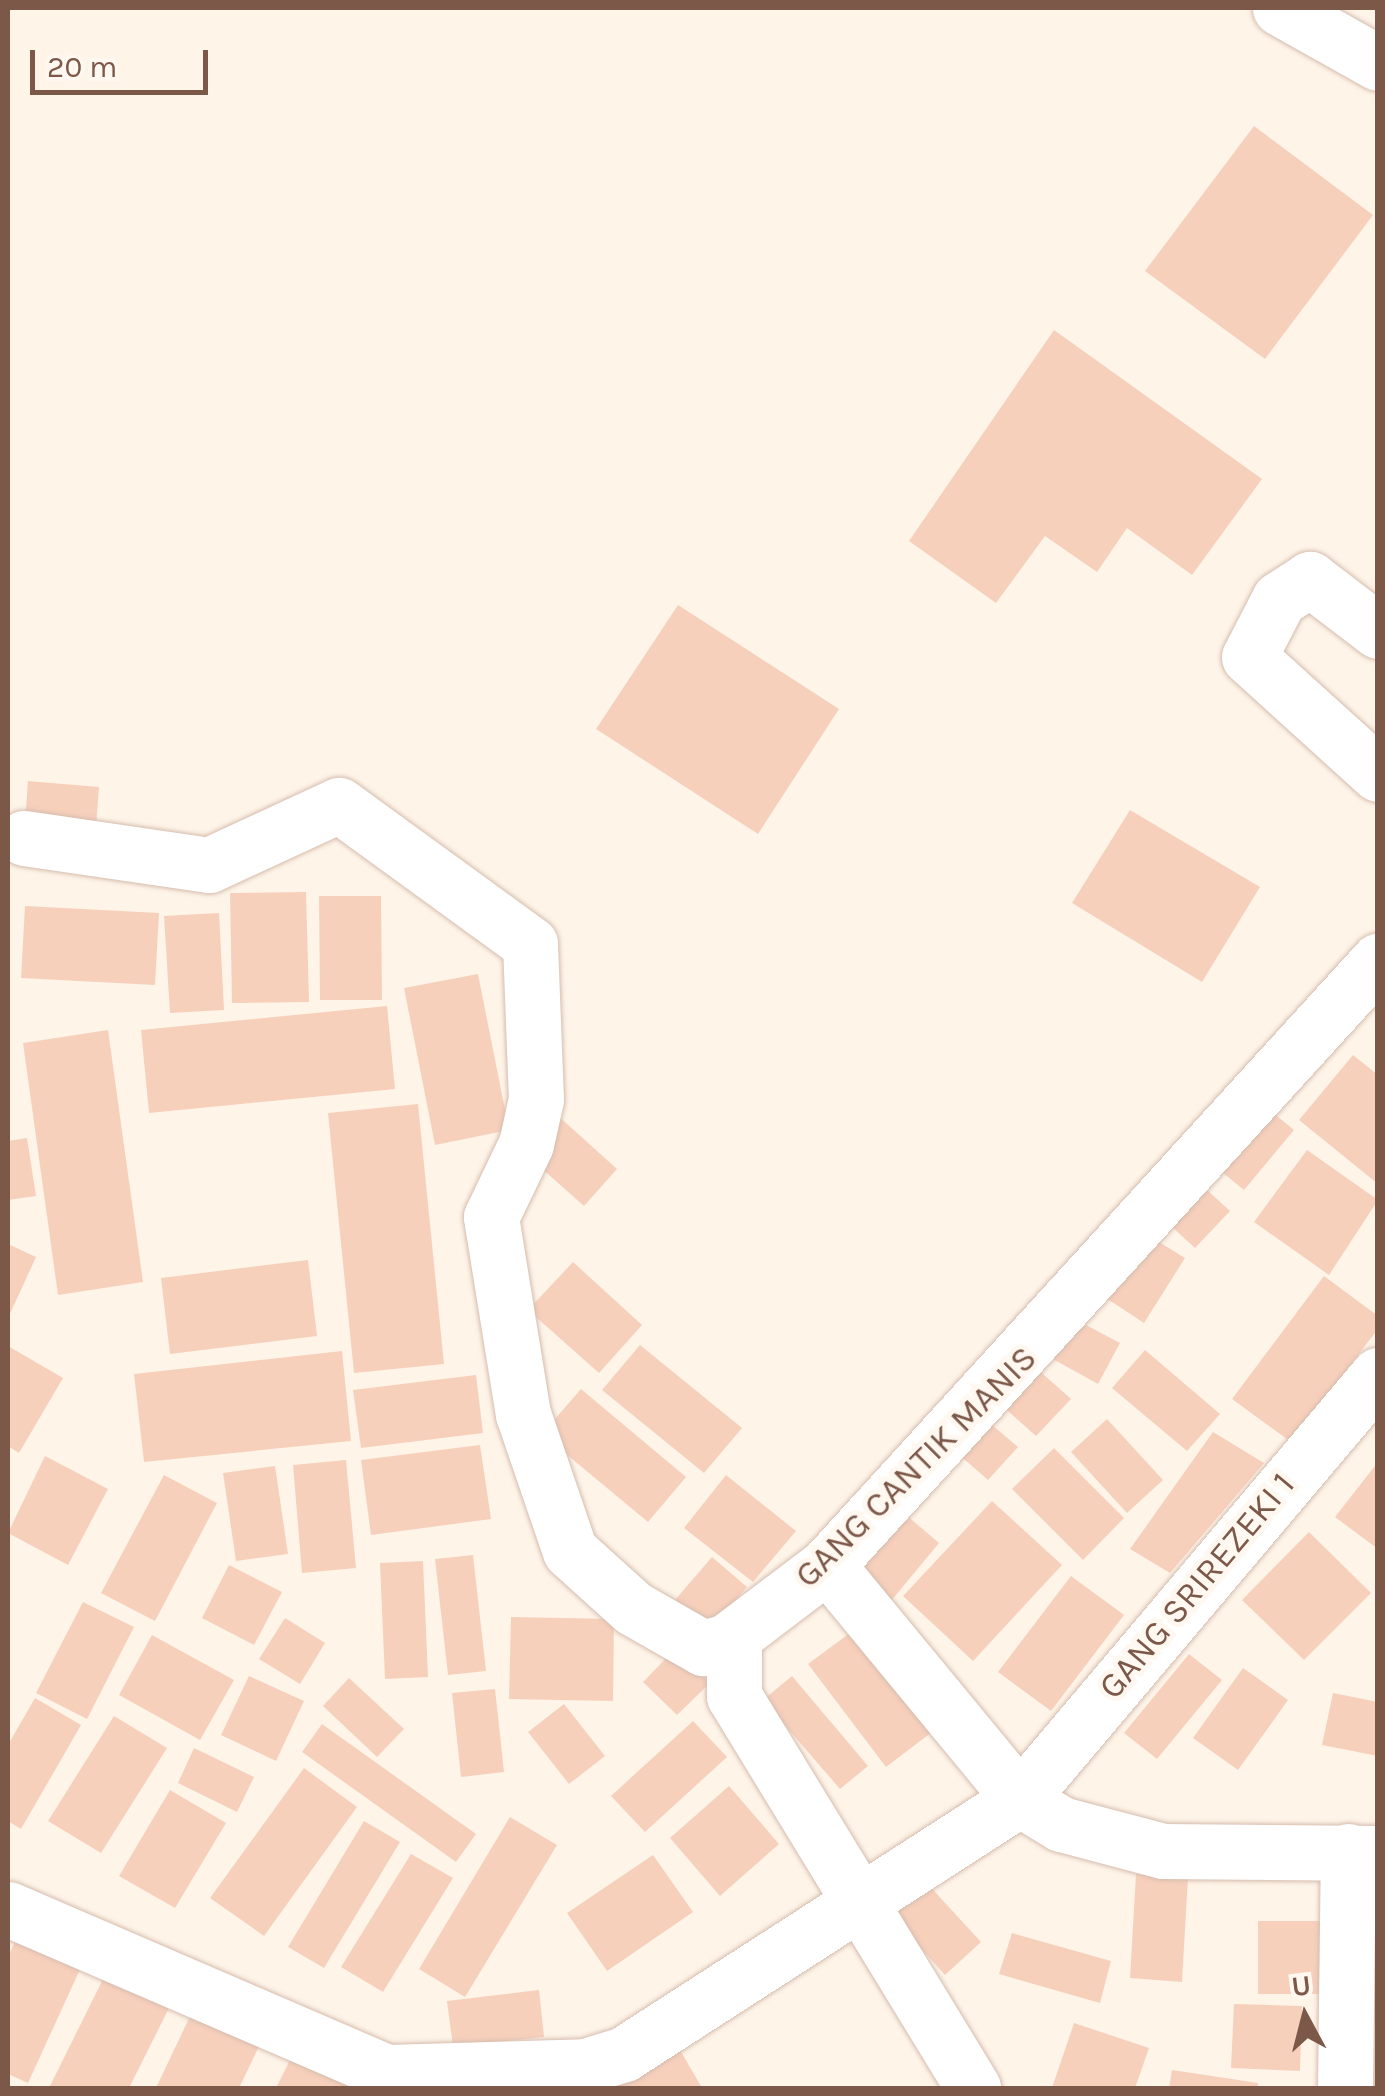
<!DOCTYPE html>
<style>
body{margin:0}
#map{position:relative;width:1385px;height:2096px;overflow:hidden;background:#fef4e8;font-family:Karla,sans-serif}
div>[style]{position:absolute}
.building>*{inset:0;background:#f7d0bc}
.roads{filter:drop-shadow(0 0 2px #d5bdae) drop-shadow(0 0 2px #d5bdae)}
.minor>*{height:55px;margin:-27.5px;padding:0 27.5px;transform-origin:27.5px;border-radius:27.5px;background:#fff}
span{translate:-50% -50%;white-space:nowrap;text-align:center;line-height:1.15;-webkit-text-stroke:10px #fff8f0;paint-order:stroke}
.street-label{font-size:35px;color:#7c5848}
.frame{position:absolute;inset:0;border:10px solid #7c5848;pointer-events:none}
.north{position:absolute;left:1255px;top:1966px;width:100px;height:100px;-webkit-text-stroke:8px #fff8f0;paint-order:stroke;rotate:353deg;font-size:28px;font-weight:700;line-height:40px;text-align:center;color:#7c5848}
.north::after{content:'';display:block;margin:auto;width:35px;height:45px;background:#7c5848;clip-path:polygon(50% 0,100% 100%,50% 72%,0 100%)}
.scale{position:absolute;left:30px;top:50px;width:178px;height:45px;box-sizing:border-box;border:5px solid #7c5848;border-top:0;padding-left:12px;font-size:30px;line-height:35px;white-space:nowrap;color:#7c5848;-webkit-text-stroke:8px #fff8f0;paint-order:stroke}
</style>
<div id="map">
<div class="building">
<i style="clip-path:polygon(1254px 126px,1373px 215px,1265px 359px,1145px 271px)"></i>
<i style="clip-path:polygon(1054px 330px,1262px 479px,1192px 575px,1127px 528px,1097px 572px,1045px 536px,996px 603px,909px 541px)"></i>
<i style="clip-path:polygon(678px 605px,839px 709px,758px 834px,596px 729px)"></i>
<i style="clip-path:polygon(28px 781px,99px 787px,96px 827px,25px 822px)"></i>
<i style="clip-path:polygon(1130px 810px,1260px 887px,1202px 982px,1072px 903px)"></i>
<i style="clip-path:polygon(306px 892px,309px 1002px,232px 1003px,230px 893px)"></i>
<i style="clip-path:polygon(319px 896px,381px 896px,382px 1000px,320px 1000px)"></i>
<i style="clip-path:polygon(25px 906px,159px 913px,155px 985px,21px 978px)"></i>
<i style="clip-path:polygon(219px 913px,224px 1010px,170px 1013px,164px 916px)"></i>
<i style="clip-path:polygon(478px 974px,509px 1130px,435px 1145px,404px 988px)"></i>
<i style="clip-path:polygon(387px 1006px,395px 1089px,149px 1113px,141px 1030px)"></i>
<i style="clip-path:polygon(108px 1030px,143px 1282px,58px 1295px,23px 1043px)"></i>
<i style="clip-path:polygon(1353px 1055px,1378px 1075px,1378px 1184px,1299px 1120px)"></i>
<i style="clip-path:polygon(1261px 1103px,1294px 1130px,1244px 1190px,1212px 1164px)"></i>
<i style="clip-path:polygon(418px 1104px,444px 1364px,354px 1373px,328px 1113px)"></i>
<i style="clip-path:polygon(556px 1114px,617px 1169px,584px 1206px,522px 1151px)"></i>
<i style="clip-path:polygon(27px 1138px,36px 1196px,8px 1200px,8px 1141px)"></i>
<i style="clip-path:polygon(1307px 1150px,1378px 1200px,1329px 1275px,1254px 1222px)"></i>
<i style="clip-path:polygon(1195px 1179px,1230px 1211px,1195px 1248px,1160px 1216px)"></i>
<i style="clip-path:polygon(1143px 1232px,1185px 1258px,1144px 1323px,1103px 1296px)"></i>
<i style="clip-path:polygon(8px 1244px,36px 1257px,8px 1318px)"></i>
<i style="clip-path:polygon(308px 1260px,317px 1336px,170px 1354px,161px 1278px)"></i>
<i style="clip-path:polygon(573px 1262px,642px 1325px,599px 1373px,528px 1310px)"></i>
<i style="clip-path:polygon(1324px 1276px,1378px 1316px,1378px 1329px,1291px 1442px,1232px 1399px)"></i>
<i style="clip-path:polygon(1073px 1318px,1120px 1343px,1098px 1384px,1051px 1358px)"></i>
<i style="clip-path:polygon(640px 1345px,742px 1428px,704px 1473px,602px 1390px)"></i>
<i style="clip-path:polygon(8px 1346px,63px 1378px,19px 1453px,8px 1446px)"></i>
<i style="clip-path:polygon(1145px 1350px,1220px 1414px,1187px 1451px,1112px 1388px)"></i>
<i style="clip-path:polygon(342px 1351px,351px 1441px,144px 1462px,134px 1374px)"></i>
<i style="clip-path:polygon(1034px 1366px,1071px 1399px,1036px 1436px,999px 1403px)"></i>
<i style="clip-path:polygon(476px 1375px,483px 1433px,361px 1448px,353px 1390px)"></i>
<i style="clip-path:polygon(581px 1389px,686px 1477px,648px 1522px,542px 1434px)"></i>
<i style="clip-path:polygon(978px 1413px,1018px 1447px,988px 1480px,948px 1445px)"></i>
<i style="clip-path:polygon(1107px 1419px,1163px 1480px,1127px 1513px,1071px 1452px)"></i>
<i style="clip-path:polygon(1213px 1432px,1264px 1463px,1170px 1573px,1130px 1549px)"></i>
<i style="clip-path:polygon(480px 1445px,491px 1519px,371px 1535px,361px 1460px)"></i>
<i style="clip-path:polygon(1054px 1448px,1124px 1518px,1083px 1560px,1012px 1489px)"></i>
<i style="clip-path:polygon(45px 1456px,108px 1489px,68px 1565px,8px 1533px)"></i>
<i style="clip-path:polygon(346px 1460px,356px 1568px,302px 1573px,293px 1465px)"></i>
<i style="clip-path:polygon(1378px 1462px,1378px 1549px,1335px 1517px)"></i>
<i style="clip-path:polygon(275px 1466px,288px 1554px,236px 1561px,223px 1473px)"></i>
<i style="clip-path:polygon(164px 1475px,217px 1503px,155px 1621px,101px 1593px)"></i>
<i style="clip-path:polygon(726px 1475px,796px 1531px,753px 1582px,684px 1528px)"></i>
<i style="clip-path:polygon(992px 1501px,1062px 1565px,973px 1661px,903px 1596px)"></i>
<i style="clip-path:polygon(905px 1514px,939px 1543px,881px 1613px,847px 1585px)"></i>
<i style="clip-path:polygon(1309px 1532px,1371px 1593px,1304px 1660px,1242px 1600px)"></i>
<i style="clip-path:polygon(473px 1555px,486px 1671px,448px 1675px,435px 1559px)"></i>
<i style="clip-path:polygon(712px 1557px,747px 1587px,710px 1630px,675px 1600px)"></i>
<i style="clip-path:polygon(423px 1561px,428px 1677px,385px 1679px,380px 1563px)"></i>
<i style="clip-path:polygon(229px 1565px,282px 1592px,254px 1645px,202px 1618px)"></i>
<i style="clip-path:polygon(1071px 1576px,1124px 1615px,1051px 1711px,998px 1672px)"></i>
<i style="clip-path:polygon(83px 1602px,134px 1627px,87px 1719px,36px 1693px)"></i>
<i style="clip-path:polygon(511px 1617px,614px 1619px,613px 1701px,509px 1699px)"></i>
<i style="clip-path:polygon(285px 1618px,325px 1643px,300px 1684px,259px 1659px)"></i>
<i style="clip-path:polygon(858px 1627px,936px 1729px,886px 1767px,808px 1664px)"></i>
<i style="clip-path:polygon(152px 1635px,234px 1680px,200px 1740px,119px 1695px)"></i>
<i style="clip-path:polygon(675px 1649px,710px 1683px,677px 1715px,643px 1682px)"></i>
<i style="clip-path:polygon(1189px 1654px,1222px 1680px,1157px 1759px,1124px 1733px)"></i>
<i style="clip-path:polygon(1243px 1668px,1288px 1700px,1238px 1770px,1193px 1738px)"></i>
<i style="clip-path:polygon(249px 1676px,304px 1701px,276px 1761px,221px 1735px)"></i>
<i style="clip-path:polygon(792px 1676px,868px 1766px,840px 1789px,763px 1700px)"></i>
<i style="clip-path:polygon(349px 1678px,404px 1729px,377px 1757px,323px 1706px)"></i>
<i style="clip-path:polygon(495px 1689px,504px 1772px,461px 1777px,452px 1693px)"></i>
<i style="clip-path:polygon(1333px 1693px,1378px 1702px,1378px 1756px,1322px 1745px)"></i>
<i style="clip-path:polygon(35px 1698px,81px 1725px,21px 1829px,8px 1821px,8px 1745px)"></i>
<i style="clip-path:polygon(564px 1704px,605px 1756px,569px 1784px,528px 1732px)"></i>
<i style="clip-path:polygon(114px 1716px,167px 1748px,101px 1853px,48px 1821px)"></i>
<i style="clip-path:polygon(693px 1721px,727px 1757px,645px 1832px,611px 1796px)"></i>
<i style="clip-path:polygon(322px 1724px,476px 1834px,456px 1862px,302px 1752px)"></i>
<i style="clip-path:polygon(194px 1748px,254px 1777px,237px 1812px,178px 1783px)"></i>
<i style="clip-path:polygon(304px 1768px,357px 1807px,264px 1936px,210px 1898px)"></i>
<i style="clip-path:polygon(729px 1786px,779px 1844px,720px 1896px,670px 1838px)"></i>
<i style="clip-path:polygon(170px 1790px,226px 1823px,175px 1908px,119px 1876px)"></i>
<i style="clip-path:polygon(510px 1817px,557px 1845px,465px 1997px,419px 1969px)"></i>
<i style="clip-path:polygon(364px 1821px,400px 1842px,324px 1968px,288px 1947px)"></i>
<i style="clip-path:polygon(411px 1854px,453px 1878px,383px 1992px,341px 1967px)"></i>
<i style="clip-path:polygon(653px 1855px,693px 1912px,607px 1971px,567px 1913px)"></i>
<i style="clip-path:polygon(1136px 1874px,1188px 1877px,1182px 1982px,1130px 1978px)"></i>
<i style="clip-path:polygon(925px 1881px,981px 1942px,945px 1975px,889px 1913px)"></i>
<i style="clip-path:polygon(1258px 1921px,1339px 1921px,1338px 1994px,1258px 1994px)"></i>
<i style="clip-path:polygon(1012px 1933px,1111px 1961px,1100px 2003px,999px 1974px)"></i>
<i style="clip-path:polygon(17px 1937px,82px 1965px,28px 2083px,8px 2074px,8px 1957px)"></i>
<i style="clip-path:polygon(1361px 1944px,1378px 1944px,1378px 2088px,1359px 2088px)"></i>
<i style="clip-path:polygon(108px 1969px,173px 2000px,129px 2088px,49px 2088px)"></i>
<i style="clip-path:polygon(539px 1990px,544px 2037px,453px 2047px,447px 2001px)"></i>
<i style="clip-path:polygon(1234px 2004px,1302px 2006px,1300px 2071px,1231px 2068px)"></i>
<i style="clip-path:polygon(193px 2010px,261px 2042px,239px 2088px,156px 2088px)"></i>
<i style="clip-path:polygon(1074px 2023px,1149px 2048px,1135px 2088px,1052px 2088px)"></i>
<i style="clip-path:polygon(680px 2050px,702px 2088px,613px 2088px)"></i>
<i style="clip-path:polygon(290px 2060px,354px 2088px,276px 2088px)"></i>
<i style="clip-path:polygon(1172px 2070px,1258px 2083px,1258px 2088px,1169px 2088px)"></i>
</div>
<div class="roads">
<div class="minor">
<i style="left:1280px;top:8px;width:112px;rotate:29.3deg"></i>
<i style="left:1378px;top:631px;width:86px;rotate:-142.6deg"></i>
<i style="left:1310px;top:579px;width:37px;rotate:147deg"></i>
<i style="left:1279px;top:599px;width:65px;rotate:117.3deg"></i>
<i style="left:1249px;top:657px;width:174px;rotate:42.2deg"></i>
<i style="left:24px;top:838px;width:187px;rotate:8.3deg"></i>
<i style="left:209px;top:865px;width:143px;rotate:-24.8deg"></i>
<i style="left:339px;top:805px;width:236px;rotate:36deg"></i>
<i style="left:530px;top:944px;width:155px;rotate:87.8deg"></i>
<i style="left:536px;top:1099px;width:46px;rotate:102.5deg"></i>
<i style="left:526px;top:1144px;width:81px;rotate:115.6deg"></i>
<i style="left:491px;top:1217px;width:200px;rotate:80.8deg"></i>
<i style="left:523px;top:1414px;width:145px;rotate:71.1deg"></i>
<i style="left:570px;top:1551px;width:85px;rotate:42.1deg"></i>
<i style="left:633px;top:1608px;width:81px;rotate:29.7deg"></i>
<i style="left:703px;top:1648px;width:25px;rotate:-16deg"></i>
<i style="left:727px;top:1641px;width:126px;rotate:-37.2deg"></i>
<i style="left:827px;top:1565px;width:818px;rotate:-47.63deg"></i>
<i style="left:827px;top:1565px;width:303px;rotate:50.5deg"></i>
<i style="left:1020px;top:1799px;width:48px;rotate:31.4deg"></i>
<i style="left:1061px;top:1824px;width:106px;rotate:14.8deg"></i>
<i style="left:1163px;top:1851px;width:215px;rotate:0.5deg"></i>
<i style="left:734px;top:1636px;width:60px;rotate:90deg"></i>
<i style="left:734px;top:1696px;width:459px;rotate:58.6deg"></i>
<i style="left:8px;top:1909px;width:413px;rotate:23.3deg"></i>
<i style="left:387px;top:2072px;width:198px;rotate:-1.7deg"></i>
<i style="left:585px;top:2066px;width:41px;rotate:-17.1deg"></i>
<i style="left:624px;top:2054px;width:471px;rotate:-32.8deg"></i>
<i style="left:1020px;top:1799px;width:555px;rotate:-49.82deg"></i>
<i style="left:1345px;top:2088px;width:237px;rotate:-89.3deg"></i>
</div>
</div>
<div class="street-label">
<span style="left:916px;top:1467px;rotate:-45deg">GANG CANTIK MANIS</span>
<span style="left:1197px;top:1586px;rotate:-50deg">GANG SRIREZEKI 1</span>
</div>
<div class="frame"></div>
<div class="north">U</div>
<div class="scale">20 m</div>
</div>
